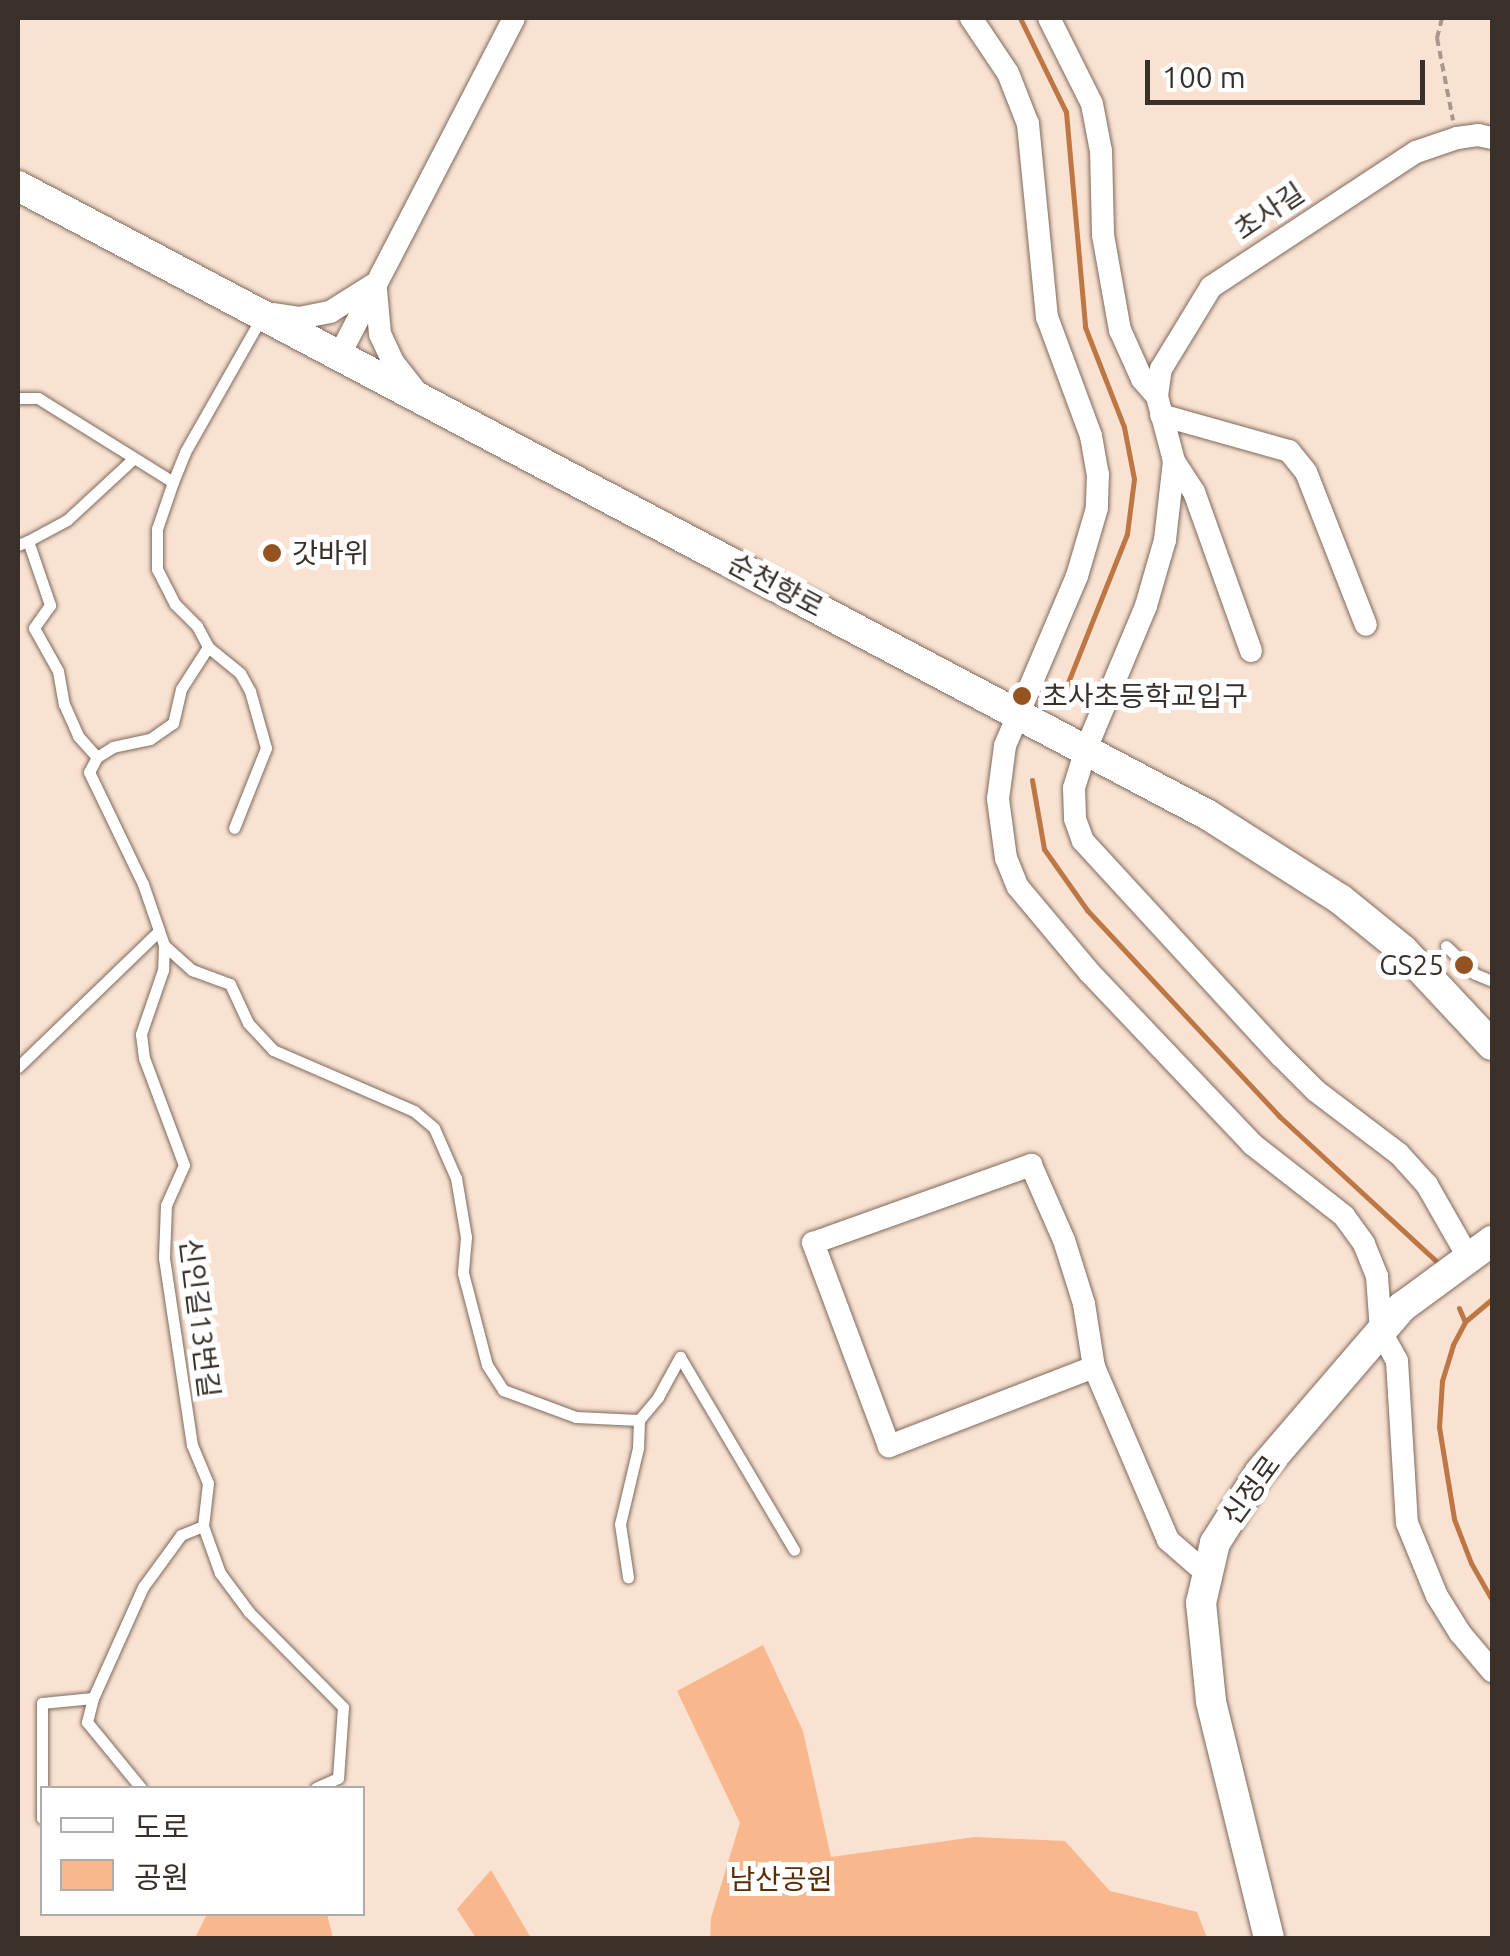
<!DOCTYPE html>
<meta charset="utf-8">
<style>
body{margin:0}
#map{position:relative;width:1510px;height:1956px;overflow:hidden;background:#fae2d2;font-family:Ubuntu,"Noto Sans KR",sans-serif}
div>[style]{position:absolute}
.green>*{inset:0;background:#f8b78c}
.stream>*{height:5px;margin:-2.5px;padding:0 2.5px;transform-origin:2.5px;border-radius:2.5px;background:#bd7745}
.path>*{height:4px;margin-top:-2px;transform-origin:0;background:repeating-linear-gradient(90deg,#a9978b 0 8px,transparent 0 13px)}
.roads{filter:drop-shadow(0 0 2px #7f6a5c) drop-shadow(0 0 2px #7f6a5c)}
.service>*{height:11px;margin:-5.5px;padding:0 5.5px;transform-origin:5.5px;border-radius:5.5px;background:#fff}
.minor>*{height:22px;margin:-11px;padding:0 11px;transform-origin:11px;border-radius:11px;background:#fff}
.secondary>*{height:30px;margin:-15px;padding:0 15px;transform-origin:15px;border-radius:15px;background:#fff}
.dots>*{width:28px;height:28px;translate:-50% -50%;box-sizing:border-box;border:5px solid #fff;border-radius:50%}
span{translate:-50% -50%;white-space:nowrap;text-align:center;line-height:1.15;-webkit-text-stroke:10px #fff;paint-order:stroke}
.street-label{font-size:28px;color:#39302a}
.poi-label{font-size:28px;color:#39302a}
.left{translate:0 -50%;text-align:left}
.right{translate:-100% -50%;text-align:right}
.park-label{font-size:28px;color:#5b2d04}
.frame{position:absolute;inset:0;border:20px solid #39302a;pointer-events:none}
.legend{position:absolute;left:40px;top:1786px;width:325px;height:130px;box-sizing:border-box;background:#fff;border:2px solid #b0acaa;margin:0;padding:12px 18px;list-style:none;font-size:30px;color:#39302a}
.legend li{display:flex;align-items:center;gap:20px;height:50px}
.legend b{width:50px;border:2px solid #b0acaa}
.scale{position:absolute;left:1145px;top:60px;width:280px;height:45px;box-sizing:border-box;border:5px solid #39302a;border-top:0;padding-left:12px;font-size:30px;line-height:35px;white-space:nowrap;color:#39302a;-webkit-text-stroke:8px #fff;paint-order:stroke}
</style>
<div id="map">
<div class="green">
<i style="clip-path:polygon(763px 1645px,803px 1731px,831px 1857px,975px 1837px,1065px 1841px,1110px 1891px,1197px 1912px,1207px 1938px,710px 1938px,711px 1918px,740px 1823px,677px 1691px)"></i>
<i style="clip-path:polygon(491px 1870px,531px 1938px,476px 1938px,457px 1909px)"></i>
<i style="clip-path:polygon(207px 1914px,327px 1914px,333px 1938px,195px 1938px)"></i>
</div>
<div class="stream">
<i style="left:1020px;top:18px;width:105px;rotate:63.9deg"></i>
<i style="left:1066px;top:112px;width:216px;rotate:84.9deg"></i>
<i style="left:1085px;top:327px;width:107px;rotate:68.7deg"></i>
<i style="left:1124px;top:427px;width:53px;rotate:79.1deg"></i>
<i style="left:1134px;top:479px;width:55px;rotate:97.3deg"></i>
<i style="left:1127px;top:534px;width:186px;rotate:111.7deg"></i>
<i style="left:1032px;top:780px;width:70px;rotate:80.1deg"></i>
<i style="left:1044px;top:849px;width:75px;rotate:54.8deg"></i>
<i style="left:1087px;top:910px;width:282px;rotate:47deg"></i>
<i style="left:1279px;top:1116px;width:215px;rotate:42.7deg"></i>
<i style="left:1492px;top:1299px;width:35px;rotate:140deg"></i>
<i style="left:1465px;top:1322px;width:26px;rotate:118deg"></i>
<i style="left:1453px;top:1345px;width:38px;rotate:107deg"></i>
<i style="left:1442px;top:1381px;width:46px;rotate:93.7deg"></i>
<i style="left:1439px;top:1427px;width:93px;rotate:80.7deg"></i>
<i style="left:1454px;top:1519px;width:47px;rotate:68.9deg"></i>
<i style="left:1471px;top:1563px;width:43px;rotate:60.4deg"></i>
<i style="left:1459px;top:1308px;width:15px;rotate:67deg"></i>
</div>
<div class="path">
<i style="left:1442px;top:18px;width:21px;rotate:104deg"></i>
<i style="left:1437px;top:38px;width:84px;rotate:79deg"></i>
</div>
<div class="roads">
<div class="service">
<i style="left:18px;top:398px;width:20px"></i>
<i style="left:38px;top:398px;width:159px;rotate:31.9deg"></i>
<i style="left:173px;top:482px;width:50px;rotate:108.8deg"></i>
<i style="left:157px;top:529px;width:40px;rotate:90deg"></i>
<i style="left:157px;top:569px;width:39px;rotate:63deg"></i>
<i style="left:175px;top:604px;width:31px;rotate:45deg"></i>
<i style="left:197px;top:626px;width:24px;rotate:62deg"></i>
<i style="left:208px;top:647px;width:50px;rotate:122.7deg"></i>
<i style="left:181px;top:689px;width:35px;rotate:103deg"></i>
<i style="left:173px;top:723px;width:28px;rotate:145deg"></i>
<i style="left:150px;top:739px;width:38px;rotate:168deg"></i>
<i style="left:113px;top:747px;width:19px;rotate:148deg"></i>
<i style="left:97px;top:757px;width:17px;rotate:118deg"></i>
<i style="left:89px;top:772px;width:124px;rotate:64.3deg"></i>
<i style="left:143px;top:884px;width:65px;rotate:71deg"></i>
<i style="left:164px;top:945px;width:25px;rotate:92deg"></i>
<i style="left:163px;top:970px;width:68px;rotate:109deg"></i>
<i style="left:141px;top:1034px;width:24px;rotate:83deg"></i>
<i style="left:144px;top:1058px;width:114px;rotate:69.5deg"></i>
<i style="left:184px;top:1165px;width:44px;rotate:114.2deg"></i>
<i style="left:166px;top:1205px;width:53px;rotate:92.2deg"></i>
<i style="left:164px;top:1258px;width:189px;rotate:81.5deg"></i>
<i style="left:192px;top:1445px;width:41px;rotate:67.2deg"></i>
<i style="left:208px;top:1483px;width:43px;rotate:96.6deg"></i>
<i style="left:203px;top:1526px;width:24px;rotate:158deg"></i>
<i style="left:181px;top:1535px;width:64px;rotate:126.2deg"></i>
<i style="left:143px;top:1587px;width:122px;rotate:114.2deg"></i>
<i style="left:93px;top:1698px;width:25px;rotate:104deg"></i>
<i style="left:87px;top:1722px;width:85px;rotate:50.7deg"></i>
<i style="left:173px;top:482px;width:32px;rotate:-68deg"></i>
<i style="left:185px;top:452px;width:154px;rotate:-60.4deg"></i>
<i style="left:28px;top:541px;width:44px;rotate:-28.3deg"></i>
<i style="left:67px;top:520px;width:91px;rotate:-42.8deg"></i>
<i style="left:18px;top:545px;width:11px;rotate:-22deg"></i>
<i style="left:28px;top:541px;width:68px;rotate:71deg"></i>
<i style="left:50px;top:605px;width:28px;rotate:125deg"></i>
<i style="left:34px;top:628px;width:49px;rotate:60.8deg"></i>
<i style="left:58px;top:671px;width:34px;rotate:80deg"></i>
<i style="left:64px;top:704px;width:35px;rotate:66deg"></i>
<i style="left:78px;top:736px;width:28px;rotate:48deg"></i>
<i style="left:208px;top:647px;width:41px;rotate:39.1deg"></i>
<i style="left:240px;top:673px;width:21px;rotate:61deg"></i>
<i style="left:250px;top:691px;width:59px;rotate:74.3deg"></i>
<i style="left:266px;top:748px;width:86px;rotate:111.8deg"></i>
<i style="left:164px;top:945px;width:38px;rotate:42deg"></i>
<i style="left:192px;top:970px;width:40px;rotate:20.2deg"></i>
<i style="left:230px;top:984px;width:43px;rotate:65.2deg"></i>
<i style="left:248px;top:1023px;width:37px;rotate:47deg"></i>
<i style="left:273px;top:1050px;width:154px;rotate:23.4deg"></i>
<i style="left:414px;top:1111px;width:26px;rotate:40deg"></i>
<i style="left:434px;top:1128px;width:55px;rotate:66.3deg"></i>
<i style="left:456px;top:1178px;width:60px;rotate:80.4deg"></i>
<i style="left:466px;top:1237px;width:36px;rotate:95deg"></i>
<i style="left:463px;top:1273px;width:95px;rotate:75.4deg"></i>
<i style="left:487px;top:1365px;width:30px;rotate:57deg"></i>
<i style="left:503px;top:1390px;width:78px;rotate:20.3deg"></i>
<i style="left:576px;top:1417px;width:63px;rotate:2.7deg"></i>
<i style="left:639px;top:1420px;width:28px;rotate:92deg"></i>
<i style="left:638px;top:1448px;width:78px;rotate:103.3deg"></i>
<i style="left:620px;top:1524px;width:54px;rotate:81.4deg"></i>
<i style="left:1446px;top:946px;width:40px;rotate:44deg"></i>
<i style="left:1475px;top:974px;width:18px;rotate:22deg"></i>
<i style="left:18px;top:1067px;width:196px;rotate:-44deg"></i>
<i style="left:639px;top:1420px;width:30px;rotate:-50deg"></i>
<i style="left:658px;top:1397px;width:46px;rotate:-61.2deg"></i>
<i style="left:680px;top:1357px;width:224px;rotate:59.4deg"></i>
<i style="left:203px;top:1526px;width:50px;rotate:70.1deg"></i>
<i style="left:220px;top:1573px;width:49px;rotate:53.4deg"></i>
<i style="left:249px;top:1612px;width:134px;rotate:45.3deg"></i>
<i style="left:343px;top:1707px;width:71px;rotate:94deg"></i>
<i style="left:338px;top:1778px;width:24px;rotate:156deg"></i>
<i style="left:42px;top:1818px;width:115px;rotate:-90deg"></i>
<i style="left:42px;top:1703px;width:51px;rotate:-5.6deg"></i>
</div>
<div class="minor">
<i style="left:971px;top:18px;width:66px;rotate:56.1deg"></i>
<i style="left:1008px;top:73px;width:55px;rotate:68.6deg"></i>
<i style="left:1028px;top:124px;width:194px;rotate:84.4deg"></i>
<i style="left:1047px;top:317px;width:127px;rotate:69.7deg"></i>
<i style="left:1091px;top:436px;width:39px;rotate:80deg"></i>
<i style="left:1098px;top:474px;width:34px;rotate:92deg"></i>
<i style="left:1097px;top:508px;width:71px;rotate:106.4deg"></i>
<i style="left:1077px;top:576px;width:185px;rotate:113deg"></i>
<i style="left:1005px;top:746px;width:53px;rotate:97.5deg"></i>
<i style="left:998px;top:799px;width:60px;rotate:82.3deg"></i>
<i style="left:1006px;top:858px;width:31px;rotate:68deg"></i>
<i style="left:1018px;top:887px;width:112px;rotate:50.1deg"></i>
<i style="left:1090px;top:973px;width:236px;rotate:46.5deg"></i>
<i style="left:1252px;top:1144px;width:117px;rotate:38deg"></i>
<i style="left:1344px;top:1216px;width:34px;rotate:54deg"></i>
<i style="left:1364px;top:1244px;width:35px;rotate:68deg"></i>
<i style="left:1377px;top:1276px;width:56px;rotate:85.9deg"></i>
<i style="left:1381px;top:1332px;width:33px;rotate:61deg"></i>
<i style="left:1397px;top:1361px;width:162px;rotate:86.5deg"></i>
<i style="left:1407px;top:1523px;width:79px;rotate:67.7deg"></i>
<i style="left:1437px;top:1596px;width:44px;rotate:58.1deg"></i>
<i style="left:1460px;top:1633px;width:50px;rotate:49.9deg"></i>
<i style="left:1049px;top:18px;width:96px;rotate:63.4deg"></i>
<i style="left:1092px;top:104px;width:48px;rotate:79.2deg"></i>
<i style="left:1101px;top:151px;width:84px;rotate:88.6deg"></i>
<i style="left:1103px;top:235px;width:97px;rotate:79.9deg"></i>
<i style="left:1120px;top:330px;width:54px;rotate:65.8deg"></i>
<i style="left:1142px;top:379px;width:23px;rotate:49deg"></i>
<i style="left:376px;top:290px;width:44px;rotate:84.8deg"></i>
<i style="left:380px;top:334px;width:31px;rotate:65deg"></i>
<i style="left:393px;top:362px;width:42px;rotate:51.8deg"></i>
<i style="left:274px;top:314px;width:25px;rotate:9deg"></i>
<i style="left:299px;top:318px;width:32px;rotate:-11deg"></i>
<i style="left:330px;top:312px;width:51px;rotate:-32.1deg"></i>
<i style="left:340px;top:354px;width:378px;rotate:-62.6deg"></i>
<i style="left:1161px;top:415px;width:133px;rotate:15.7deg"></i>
<i style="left:1289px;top:451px;width:27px;rotate:51deg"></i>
<i style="left:1306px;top:472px;width:164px;rotate:68.6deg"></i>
<i style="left:1174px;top:461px;width:80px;rotate:96.5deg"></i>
<i style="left:1165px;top:540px;width:69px;rotate:106.1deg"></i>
<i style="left:1146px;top:606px;width:155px;rotate:112.8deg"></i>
<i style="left:1086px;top:749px;width:41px;rotate:107.1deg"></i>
<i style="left:1074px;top:788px;width:31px;rotate:88deg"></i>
<i style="left:1075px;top:819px;width:23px;rotate:70deg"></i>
<i style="left:1083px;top:841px;width:292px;rotate:47.4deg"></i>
<i style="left:1281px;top:1056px;width:49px;rotate:45deg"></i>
<i style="left:1316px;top:1091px;width:104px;rotate:37.2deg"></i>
<i style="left:1399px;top:1154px;width:42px;rotate:47.9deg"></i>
<i style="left:1427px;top:1185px;width:83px;rotate:60.3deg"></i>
<i style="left:1251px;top:651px;width:169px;rotate:-109.7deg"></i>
<i style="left:1194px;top:492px;width:37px;rotate:-123deg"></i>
<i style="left:1174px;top:461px;width:67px;rotate:-104.7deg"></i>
<i style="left:1157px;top:396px;width:27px;rotate:-82deg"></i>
<i style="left:1161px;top:369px;width:96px;rotate:-58.6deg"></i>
<i style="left:1211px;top:287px;width:245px;rotate:-33.4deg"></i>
<i style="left:1416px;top:152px;width:43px;rotate:-18.9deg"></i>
<i style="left:1457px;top:138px;width:21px;rotate:-8deg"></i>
<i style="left:1478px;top:135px;width:14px;rotate:12deg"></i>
<i style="left:1094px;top:1367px;width:220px;rotate:158.9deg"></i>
<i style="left:889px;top:1446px;width:217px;rotate:-110.5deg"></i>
<i style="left:813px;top:1243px;width:232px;rotate:-19.7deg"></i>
<i style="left:1031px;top:1165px;width:82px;rotate:66.3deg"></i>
<i style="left:1064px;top:1240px;width:67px;rotate:72.6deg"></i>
<i style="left:1084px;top:1304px;width:64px;rotate:81deg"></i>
<i style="left:1094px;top:1367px;width:188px;rotate:66.8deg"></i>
<i style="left:1168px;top:1540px;width:50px;rotate:41deg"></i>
</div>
<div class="secondary">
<i style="left:18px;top:186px;width:1346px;rotate:27.86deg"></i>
<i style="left:1208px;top:815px;width:156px;rotate:32.5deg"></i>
<i style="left:1340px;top:899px;width:81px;rotate:39deg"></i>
<i style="left:1403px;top:950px;width:130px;rotate:46.9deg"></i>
<i style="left:1269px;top:1938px;width:244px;rotate:-103.8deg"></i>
<i style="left:1211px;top:1701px;width:99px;rotate:-95.8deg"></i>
<i style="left:1201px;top:1603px;width:62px;rotate:-76.9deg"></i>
<i style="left:1215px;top:1543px;width:84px;rotate:-57.6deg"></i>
<i style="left:1260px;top:1472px;width:218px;rotate:-49.3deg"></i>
<i style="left:1402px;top:1307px;width:112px;rotate:-36.3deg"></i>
</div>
</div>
<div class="dots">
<i style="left:272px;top:553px;background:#945320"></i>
<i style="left:1022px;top:696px;background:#945320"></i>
<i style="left:1464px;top:965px;background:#945320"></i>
</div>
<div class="street-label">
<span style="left:1269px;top:211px;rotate:-34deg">초사길</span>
<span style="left:776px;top:585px;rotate:28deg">순천향로</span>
<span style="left:200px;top:1318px;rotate:83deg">신인길13번길</span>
<span style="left:1251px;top:1490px;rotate:-54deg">신정로</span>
</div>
<div class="poi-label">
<span class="left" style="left:292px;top:553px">갓바위</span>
<span class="left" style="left:1042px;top:696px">초사초등학교입구</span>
<span class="right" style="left:1444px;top:965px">GS25</span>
</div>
<div class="park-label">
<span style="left:781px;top:1879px">남산공원</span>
</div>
<div class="frame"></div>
<ul class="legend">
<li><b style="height:12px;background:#fff"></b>도로</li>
<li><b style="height:28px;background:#f8b78c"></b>공원</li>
</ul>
<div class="scale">100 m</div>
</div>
